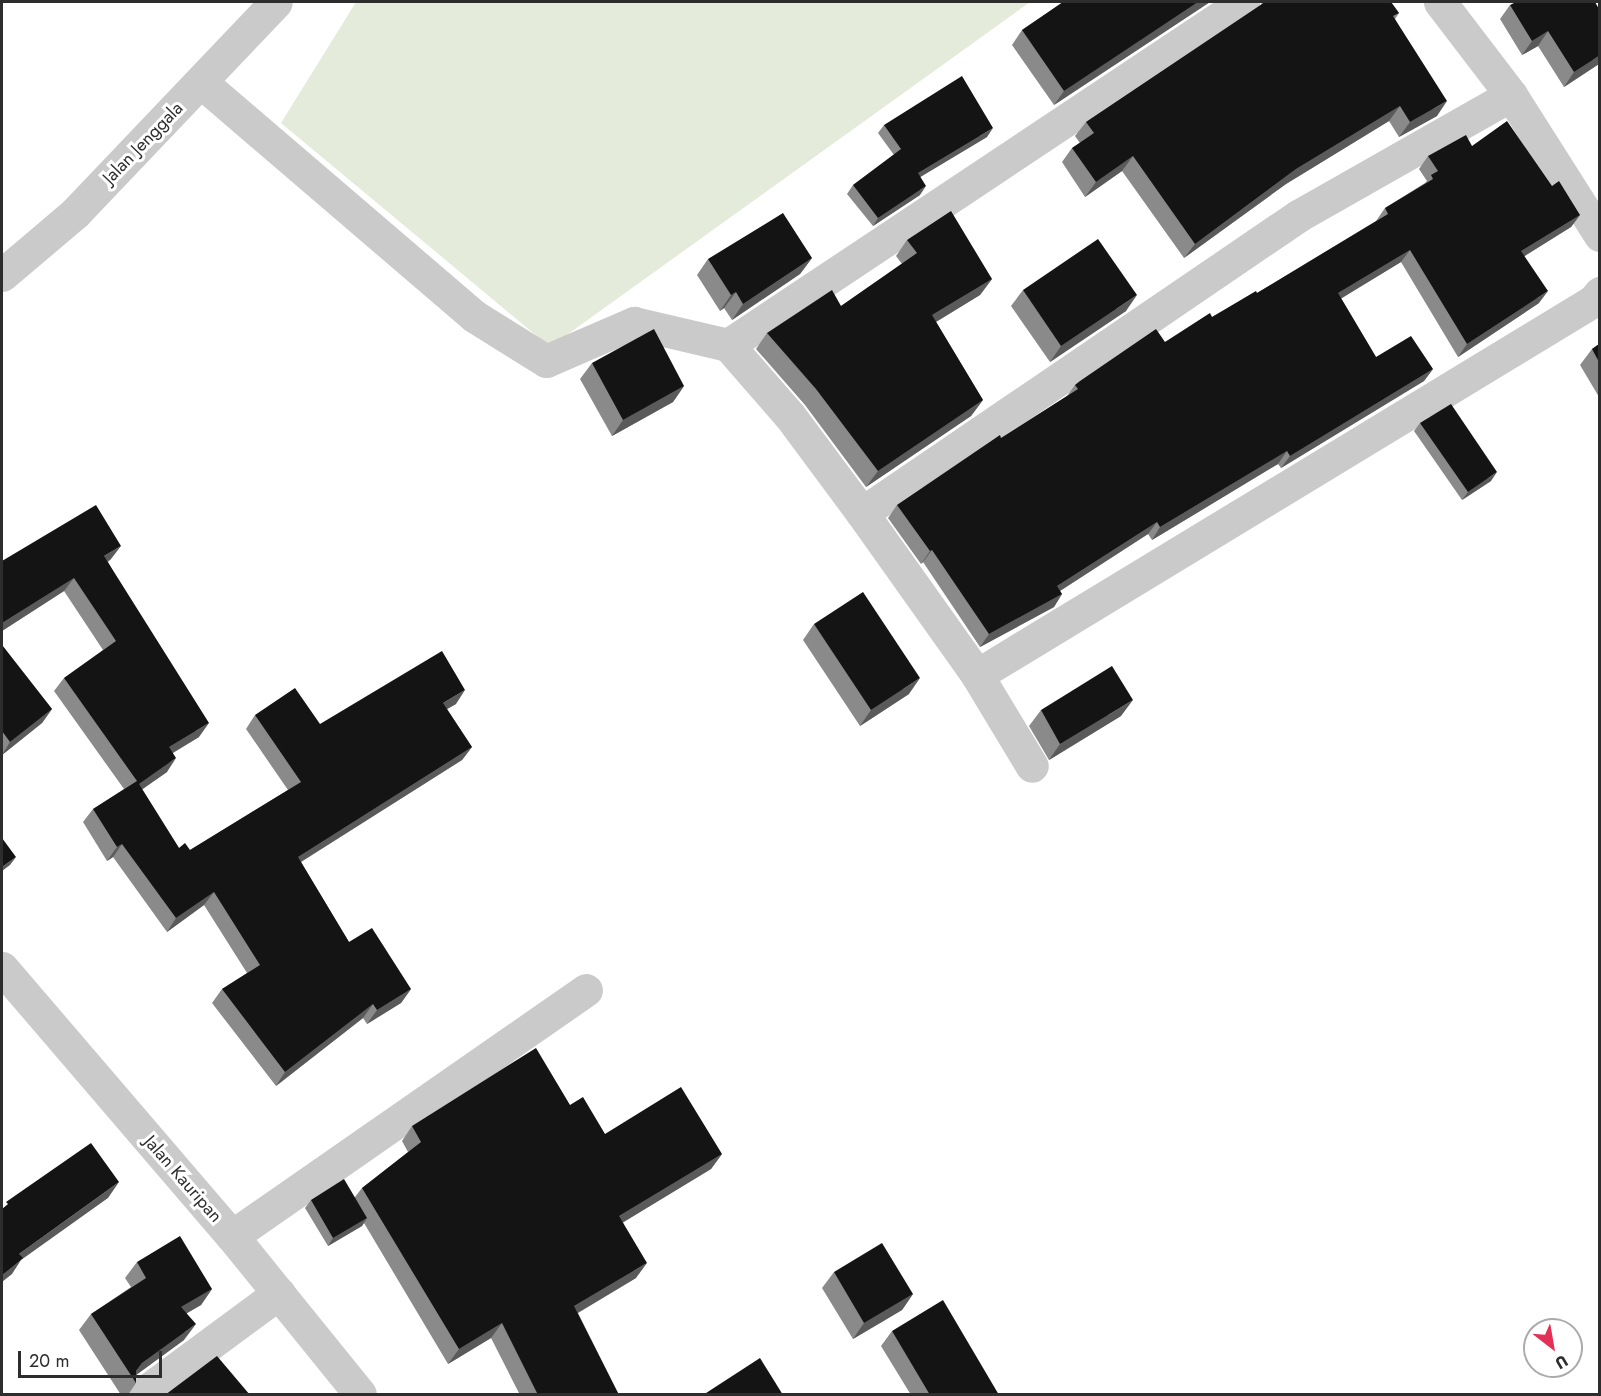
<!DOCTYPE html>
<style>
body{margin:0}
#map{position:relative;width:1601px;height:1396px;overflow:hidden;background:#fff;font-family:Jost,sans-serif}
div>[style]{position:absolute}
.green>*{inset:0;background:#e5ebda}
.street>*{height:33px;margin:-16.5px;padding:0 16.5px;transform-origin:16.5px;border-radius:16.5px;background:#cacaca}
.wall>*{inset:0;background:#8a8a8a}
.shaded-wall>*{inset:0;background:#5a5a5a}
.building>*{inset:0;background:#141414}
span{translate:-50% -50%;white-space:nowrap;text-align:center;line-height:1.15;-webkit-text-stroke:6px #fff;paint-order:stroke}
.street-label{font-size:18px;color:#2d2d2d}
.frame{position:absolute;inset:0;border:3px solid #2d2d2d;pointer-events:none}
.north{position:absolute;left:1523px;top:1318px;width:60px;height:60px;box-sizing:border-box;background:#fff;border:2px solid #ababab;border-radius:50%;rotate:149deg;font-size:16px;font-weight:700;line-height:24px;text-align:center;color:#2d2d2d}
.north::after{content:'';display:block;margin:auto;width:21px;height:27px;background:#e42f57;clip-path:polygon(50% 0,100% 100%,50% 72%,0 100%)}
.scale{position:absolute;left:18px;top:1351px;width:144px;height:27px;box-sizing:border-box;border:3px solid #2d2d2d;border-top:0;padding-left:8px;font-size:18px;line-height:21px;white-space:nowrap;color:#2d2d2d;-webkit-text-stroke:4px #fff;paint-order:stroke}
</style>
<div id="map">
<div class="green">
<i style="clip-path:polygon(356px 2px,1030px 2px,550px 347px,281px 123px)"></i>
</div>
<div class="street">
<i style="left:1440px;top:2px;width:117px;rotate:52.6deg"></i>
<i style="left:1511px;top:95px;width:166px;rotate:57.6deg"></i>
<i style="left:201px;top:82px;width:360px;rotate:40.6deg"></i>
<i style="left:474px;top:316px;width:85px;rotate:32deg"></i>
<i style="left:546px;top:361px;width:96px;rotate:-23.4deg"></i>
<i style="left:634px;top:323px;width:97px;rotate:13.2deg"></i>
<i style="left:728px;top:345px;width:94px;rotate:48.9deg"></i>
<i style="left:790px;top:416px;width:121px;rotate:53.4deg"></i>
<i style="left:862px;top:513px;width:199px;rotate:54.6deg"></i>
<i style="left:977px;top:675px;width:106px;rotate:58.9deg"></i>
<i style="left:2px;top:275px;width:96px;rotate:-40.3deg"></i>
<i style="left:75px;top:213px;width:291px;rotate:-46.4deg"></i>
<i style="left:728px;top:345px;width:619px;rotate:-33.66deg"></i>
<i style="left:862px;top:513px;width:528px;rotate:-34.26deg"></i>
<i style="left:1298px;top:216px;width:245px;rotate:-29.6deg"></i>
<i style="left:977px;top:675px;width:721px;rotate:-31.26deg"></i>
<i style="left:1593px;top:301px;width:11px;rotate:-49deg"></i>
<i style="left:2px;top:968px;width:353px;rotate:49.4deg"></i>
<i style="left:232px;top:1236px;width:203px;rotate:51deg"></i>
<i style="left:232px;top:1236px;width:431px;rotate:-34.8deg"></i>
<i style="left:142px;top:1394px;width:170px;rotate:-36.4deg"></i>
</div>
<div class="wall">
<i style="clip-path:polygon(1063px 2px,1210px 2px,1054px 105px,1012px 45px,1022px 30px)"></i>
<i style="clip-path:polygon(1262px 2px,1391px 2px,1399px 13px,1395px 19px,1437px 116px,1399px 137px,1389px 121px,1286px 184px,1184px 258px,1122px 171px,1085px 197px,1062px 162px,1072px 148px,1080px 143px,1075px 136px,1086px 122px,1261px 5px)"></i>
<i style="clip-path:polygon(1510px 5px,1599px 64px,1564px 87px,1538px 46px,1522px 55px,1500px 19px)"></i>
<i style="clip-path:polygon(884px 125px,987px 137px,920px 177px,920px 195px,873px 226px,847px 194px,853px 185px,894px 155px,878px 133px)"></i>
<i style="clip-path:polygon(1472px 146px,1552px 186px,1580px 215px,1571px 227px,1524px 256px,1539px 303px,1458px 357px,1401px 262px,1341px 298px,1376px 357px,1433px 369px,1424px 381px,1281px 468px,1278px 464px,1152px 540px,1148px 534px,1060px 591px,1062px 594px,1054px 607px,980px 647px,923px 562px,921px 564px,888px 518px,897px 505px,1067px 396px,1075px 385px,1165px 342px,1257px 293px,1376px 221px,1385px 208px,1425px 183px,1427px 181px,1419px 169px,1428px 156px)"></i>
<i style="clip-path:polygon(907px 240px,992px 279px,980px 295px,936px 322px,983px 400px,971px 416px,866px 487px,805px 405px,756px 349px,767px 333px,841px 306px,902px 264px,896px 256px)"></i>
<i style="clip-path:polygon(812px 258px,800px 274px,732px 320px,724px 308px,720px 311px,697px 275px,708px 259px)"></i>
<i style="clip-path:polygon(1023px 290px,1126px 311px,1050px 362px,1011px 306px)"></i>
<i style="clip-path:polygon(1599px 344px,1599px 397px,1580px 365px,1592px 349px)"></i>
<i style="clip-path:polygon(592px 363px,684px 386px,673px 402px,612px 436px,580px 379px)"></i>
<i style="clip-path:polygon(1420px 423px,1491px 481px,1462px 500px,1414px 431px)"></i>
<i style="clip-path:polygon(111px 559px,108px 562px,199px 737px,173px 753px,167px 772px,142px 789px,179px 848px,190px 850px,288px 790px,246px 729px,255px 715px,320px 724px,456px 704px,447px 709px,472px 747px,462px 760px,301px 862px,349px 942px,411px 989px,401px 1003px,367px 1024px,363px 1018px,276px 1086px,212px 1003px,222px 989px,247px 973px,204px 905px,167px 932px,113px 857px,107px 861px,83px 822px,93px 809px,124px 789px,54px 691px,64px 678px,103px 650px,64px 591px,2px 631px,2px 561px)"></i>
<i style="clip-path:polygon(814px 624px,909px 694px,860px 726px,803px 640px)"></i>
<i style="clip-path:polygon(2px 645px,52px 709px,42px 723px,2px 755px)"></i>
<i style="clip-path:polygon(1041px 710px,1121px 716px,1049px 760px,1029px 726px)"></i>
<i style="clip-path:polygon(570px 1105px,605px 1134px,722px 1154px,711px 1169px,623px 1222px,636px 1278px,578px 1313px,619px 1395px,520px 1395px,491px 1338px,448px 1364px,364px 1223px,362px 1226px,328px 1246px,305px 1208px,311px 1200px,355px 1197px,362px 1188px,408px 1152px,402px 1141px,412px 1126px)"></i>
<i style="clip-path:polygon(137px 1262px,212px 1289px,201px 1305px,187px 1313px,184px 1340px,136px 1375px,136px 1383px,128px 1395px,121px 1395px,79px 1330px,91px 1314px,131px 1287px,125px 1278px)"></i>
<i style="clip-path:polygon(834px 1272px,913px 1294px,902px 1310px,853px 1339px,822px 1288px)"></i>
<i style="clip-path:polygon(892px 1331px,999px 1395px,911px 1395px,881px 1346px)"></i>
</div>
<div class="shaded-wall">
<i style="clip-path:polygon(1198px 2px,1210px 2px,1054px 105px,1064px 91px)"></i>
<i style="clip-path:polygon(1548px 31px,1538px 46px,1522px 55px,1532px 41px)"></i>
<i style="clip-path:polygon(1599px 56px,1599px 64px,1564px 87px,1574px 72px)"></i>
<i style="clip-path:polygon(1447px 101px,1437px 116px,1399px 137px,1410px 122px)"></i>
<i style="clip-path:polygon(1400px 106px,1389px 121px,1286px 184px,1184px 258px,1195px 244px,1296px 169px)"></i>
<i style="clip-path:polygon(993px 128px,987px 137px,912px 182px,918px 173px)"></i>
<i style="clip-path:polygon(1133px 156px,1122px 171px,1085px 197px,1096px 182px)"></i>
<i style="clip-path:polygon(926px 186px,920px 195px,873px 226px,878px 218px)"></i>
<i style="clip-path:polygon(1580px 215px,1571px 227px,1512px 264px,1521px 251px)"></i>
<i style="clip-path:polygon(1410px 250px,1401px 262px,1329px 306px,1338px 293px)"></i>
<i style="clip-path:polygon(812px 258px,800px 274px,732px 320px,743px 304px)"></i>
<i style="clip-path:polygon(992px 279px,980px 295px,921px 331px,932px 315px)"></i>
<i style="clip-path:polygon(1548px 291px,1539px 303px,1458px 357px,1467px 344px)"></i>
<i style="clip-path:polygon(736px 292px,724px 308px,720px 311px,731px 295px)"></i>
<i style="clip-path:polygon(1137px 295px,1126px 311px,1050px 362px,1061px 346px)"></i>
<i style="clip-path:polygon(1433px 369px,1424px 381px,1281px 468px,1290px 456px)"></i>
<i style="clip-path:polygon(684px 386px,673px 402px,612px 436px,623px 420px)"></i>
<i style="clip-path:polygon(983px 400px,971px 416px,866px 487px,878px 471px)"></i>
<i style="clip-path:polygon(1287px 451px,1278px 464px,1152px 540px,1160px 527px)"></i>
<i style="clip-path:polygon(1497px 472px,1491px 481px,1462px 500px,1468px 492px)"></i>
<i style="clip-path:polygon(1157px 522px,1148px 534px,1049px 598px,1057px 586px)"></i>
<i style="clip-path:polygon(121px 546px,111px 559px,94px 570px,104px 556px)"></i>
<i style="clip-path:polygon(932px 550px,923px 562px,921px 564px,930px 551px)"></i>
<i style="clip-path:polygon(74px 578px,64px 591px,2px 631px,2px 623px)"></i>
<i style="clip-path:polygon(1062px 594px,1054px 607px,980px 647px,989px 634px)"></i>
<i style="clip-path:polygon(920px 678px,909px 694px,860px 726px,871px 710px)"></i>
<i style="clip-path:polygon(465px 690px,456px 704px,433px 717px,443px 703px)"></i>
<i style="clip-path:polygon(1133px 700px,1121px 716px,1049px 760px,1060px 744px)"></i>
<i style="clip-path:polygon(52px 709px,42px 723px,2px 755px,10px 742px)"></i>
<i style="clip-path:polygon(209px 723px,199px 737px,159px 761px,169px 747px)"></i>
<i style="clip-path:polygon(472px 747px,462px 760px,288px 870px,298px 857px)"></i>
<i style="clip-path:polygon(176px 758px,167px 772px,130px 798px,139px 784px)"></i>
<i style="clip-path:polygon(122px 844px,113px 857px,107px 861px,117px 847px)"></i>
<i style="clip-path:polygon(16px 857px,10px 865px,2px 871px,2px 867px)"></i>
<i style="clip-path:polygon(214px 892px,204px 905px,167px 932px,176px 918px)"></i>
<i style="clip-path:polygon(411px 989px,401px 1003px,367px 1024px,377px 1010px)"></i>
<i style="clip-path:polygon(373px 1004px,363px 1018px,276px 1086px,285px 1072px)"></i>
<i style="clip-path:polygon(722px 1154px,711px 1169px,609px 1231px,619px 1216px)"></i>
<i style="clip-path:polygon(119px 1182px,108px 1198px,21px 1260px,12px 1274px,2px 1282px,2px 1275px,19px 1254px)"></i>
<i style="clip-path:polygon(367px 1218px,362px 1226px,328px 1246px,333px 1238px)"></i>
<i style="clip-path:polygon(647px 1263px,636px 1278px,564px 1321px,574px 1306px)"></i>
<i style="clip-path:polygon(212px 1289px,201px 1305px,170px 1323px,181px 1307px)"></i>
<i style="clip-path:polygon(913px 1294px,902px 1310px,853px 1339px,864px 1323px)"></i>
<i style="clip-path:polygon(502px 1323px,491px 1338px,448px 1364px,459px 1349px)"></i>
<i style="clip-path:polygon(196px 1324px,184px 1340px,132px 1378px,132px 1377px,142px 1363px)"></i>
</div>
<div class="building">
<i style="clip-path:polygon(1063px 2px,1198px 2px,1064px 91px,1022px 30px)"></i>
<i style="clip-path:polygon(1265px 2px,1391px 2px,1399px 13px,1393px 16px,1447px 101px,1410px 122px,1400px 106px,1296px 169px,1195px 244px,1133px 156px,1096px 182px,1072px 148px,1094px 133px,1086px 122px)"></i>
<i style="clip-path:polygon(1516px 2px,1595px 2px,1599px 9px,1599px 56px,1574px 72px,1548px 31px,1532px 41px,1510px 5px)"></i>
<i style="clip-path:polygon(962px 76px,993px 128px,918px 173px,926px 186px,878px 218px,853px 185px,901px 149px,884px 125px)"></i>
<i style="clip-path:polygon(1507px 121px,1552px 186px,1559px 181px,1580px 215px,1521px 251px,1548px 291px,1467px 344px,1410px 250px,1338px 293px,1376px 357px,1411px 336px,1433px 369px,1290px 456px,1287px 451px,1160px 527px,1157px 522px,1057px 586px,1062px 594px,989px 634px,932px 550px,930px 551px,897px 505px,1000px 435px,1001px 438px,1078px 389px,1075px 385px,1080px 381px,1156px 329px,1165px 342px,1210px 313px,1212px 317px,1256px 291px,1257px 293px,1388px 214px,1385px 208px,1433px 179px,1431px 175px,1438px 171px,1428px 156px,1466px 135px,1472px 146px)"></i>
<i style="clip-path:polygon(951px 211px,992px 279px,932px 315px,983px 400px,878px 471px,816px 389px,767px 333px,832px 290px,841px 306px,917px 253px,907px 240px)"></i>
<i style="clip-path:polygon(783px 213px,812px 258px,743px 304px,736px 292px,731px 295px,708px 259px)"></i>
<i style="clip-path:polygon(1098px 239px,1137px 295px,1061px 346px,1023px 290px)"></i>
<i style="clip-path:polygon(654px 329px,684px 386px,623px 420px,592px 363px)"></i>
<i style="clip-path:polygon(1599px 344px,1599px 362px,1592px 349px)"></i>
<i style="clip-path:polygon(1451px 404px,1497px 472px,1468px 492px,1420px 423px)"></i>
<i style="clip-path:polygon(96px 505px,121px 546px,104px 556px,209px 723px,169px 747px,176px 758px,139px 784px,179px 848px,185px 843px,190px 850px,301px 782px,255px 715px,295px 688px,320px 724px,442px 651px,465px 690px,443px 703px,472px 747px,298px 857px,349px 942px,372px 928px,411px 989px,377px 1010px,373px 1004px,285px 1072px,222px 989px,260px 965px,214px 892px,176px 918px,122px 844px,117px 847px,93px 809px,137px 781px,64px 678px,116px 641px,74px 578px,2px 623px,2px 561px)"></i>
<i style="clip-path:polygon(863px 592px,920px 678px,871px 710px,814px 624px)"></i>
<i style="clip-path:polygon(2px 645px,52px 709px,10px 742px,2px 731px)"></i>
<i style="clip-path:polygon(1112px 666px,1133px 700px,1060px 744px,1041px 710px)"></i>
<i style="clip-path:polygon(2px 838px,16px 857px,2px 867px)"></i>
<i style="clip-path:polygon(536px 1048px,570px 1105px,583px 1097px,605px 1134px,681px 1087px,722px 1154px,619px 1216px,647px 1263px,574px 1306px,619px 1395px,538px 1395px,502px 1323px,459px 1349px,362px 1188px,421px 1142px,412px 1126px)"></i>
<i style="clip-path:polygon(91px 1143px,119px 1182px,19px 1254px,23px 1258px,2px 1275px,2px 1209px,8px 1204px,6px 1202px)"></i>
<i style="clip-path:polygon(344px 1179px,367px 1218px,333px 1238px,311px 1200px)"></i>
<i style="clip-path:polygon(180px 1236px,212px 1289px,181px 1307px,196px 1324px,142px 1363px,136px 1371px,136px 1383px,91px 1314px,146px 1278px,137px 1262px)"></i>
<i style="clip-path:polygon(882px 1243px,913px 1294px,864px 1323px,834px 1272px)"></i>
<i style="clip-path:polygon(943px 1300px,999px 1395px,930px 1395px,892px 1331px)"></i>
<i style="clip-path:polygon(217px 1356px,250px 1395px,165px 1395px)"></i>
<i style="clip-path:polygon(760px 1358px,783px 1395px,703px 1395px)"></i>
</div>
<div class="street-label">
<span style="left:143px;top:143px;rotate:-46deg">Jalan Jenggala</span>
<span style="left:183px;top:1179px;rotate:49deg">Jalan Kauripan</span>
</div>
<div class="frame"></div>
<div class="north">U</div>
<div class="scale">20 m</div>
</div>
